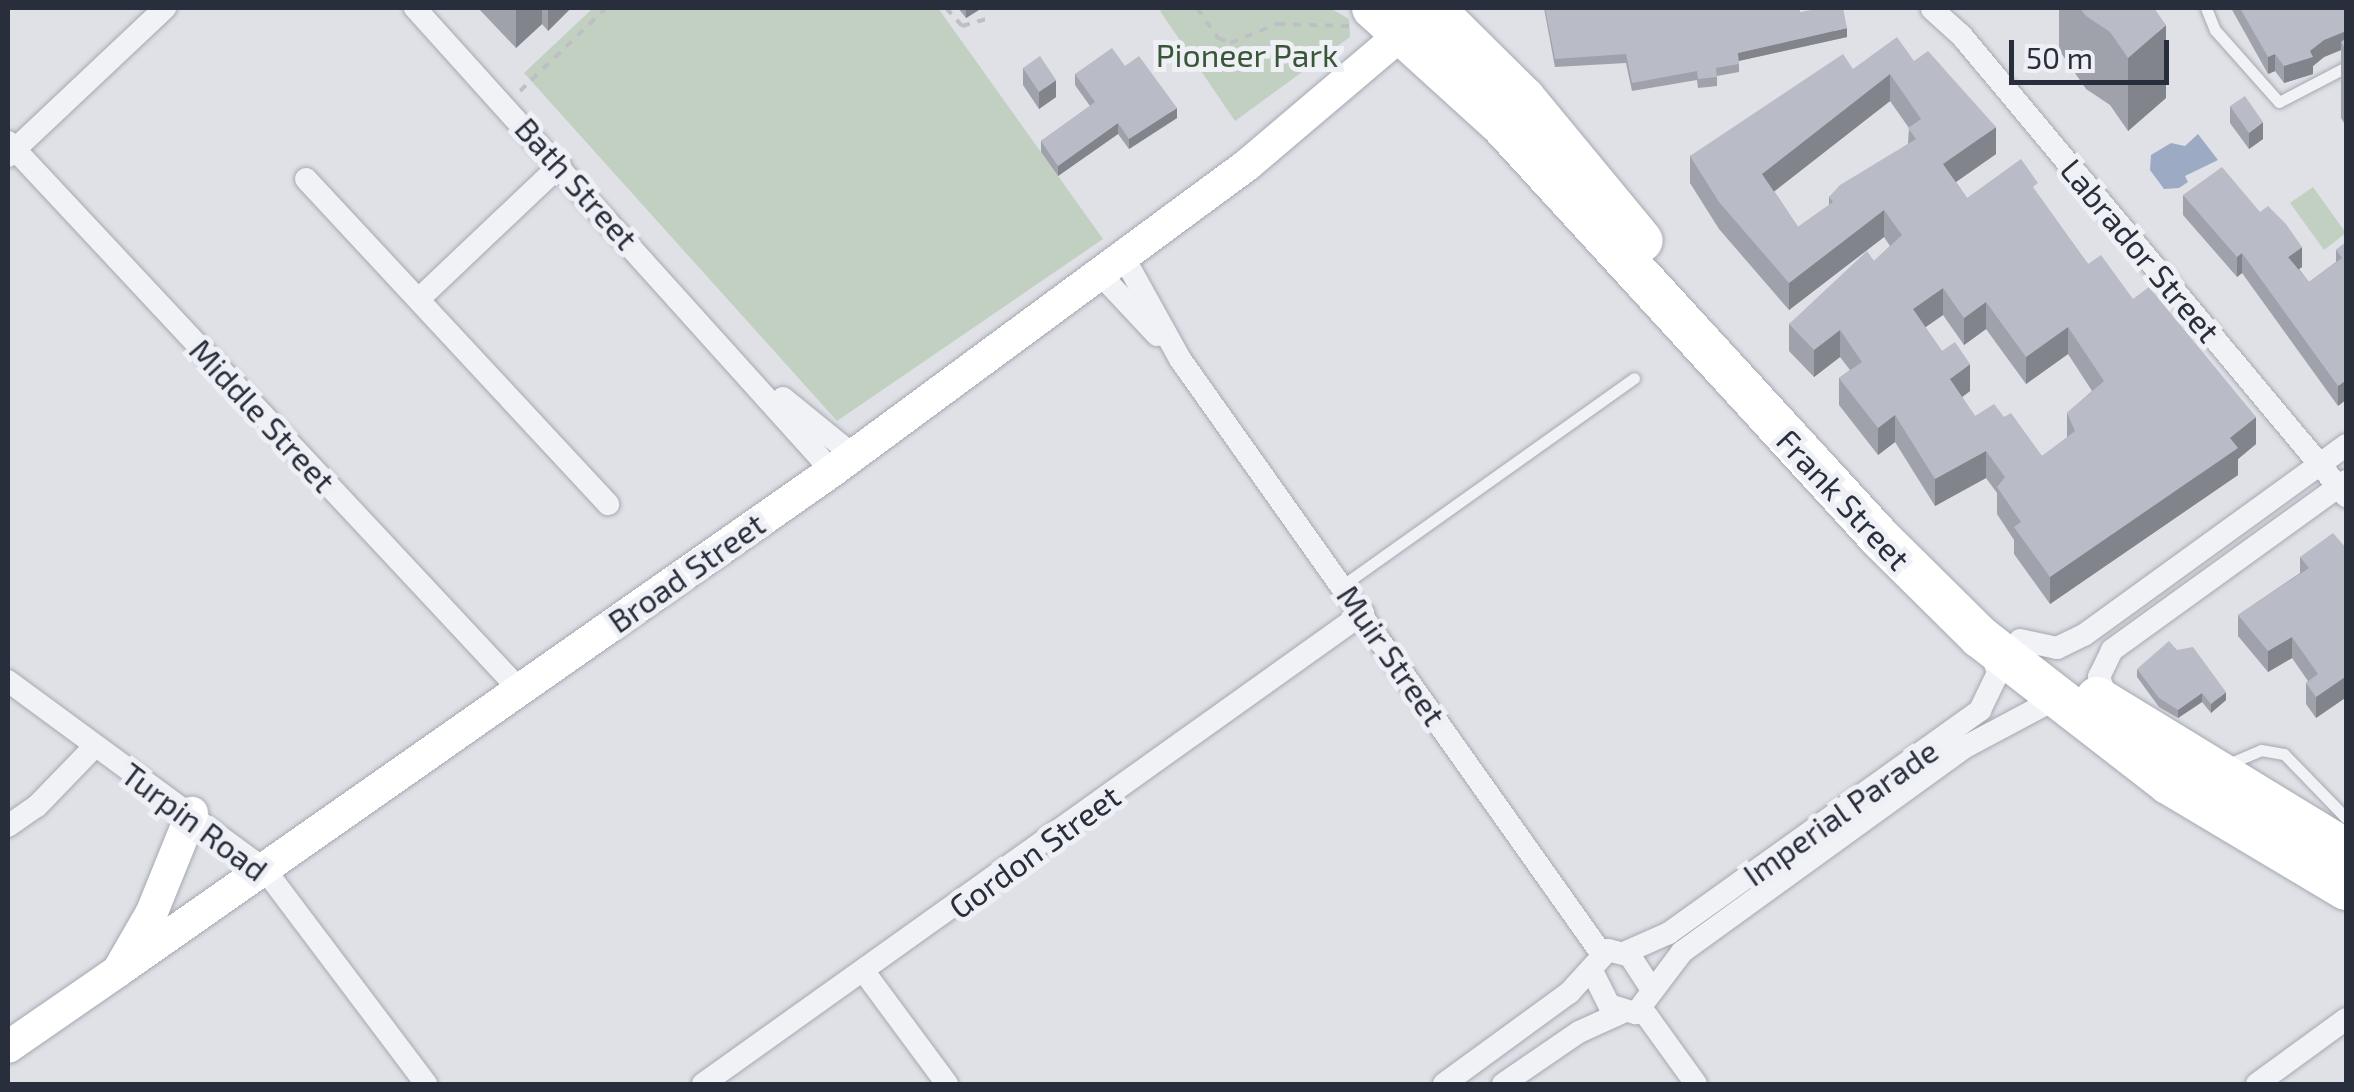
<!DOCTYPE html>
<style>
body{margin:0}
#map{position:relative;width:2354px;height:1092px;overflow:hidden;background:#dfe1e7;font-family:"Exo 2",sans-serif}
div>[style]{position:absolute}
.green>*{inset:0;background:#c2d0c1}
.water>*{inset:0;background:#9daac4}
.path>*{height:4px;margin-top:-2px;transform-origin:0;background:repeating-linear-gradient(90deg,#bdbfc5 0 8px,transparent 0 16px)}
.roads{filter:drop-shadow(0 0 2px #a5a8b0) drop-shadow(0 0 2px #a5a8b0)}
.lane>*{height:11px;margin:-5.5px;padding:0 5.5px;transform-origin:5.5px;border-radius:5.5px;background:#f1f2f5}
.street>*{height:22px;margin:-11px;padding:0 11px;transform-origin:11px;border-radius:11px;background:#f1f2f5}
.secondary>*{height:32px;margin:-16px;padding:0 16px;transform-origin:16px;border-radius:16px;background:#fff}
.highway>*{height:42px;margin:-21px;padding:0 21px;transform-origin:21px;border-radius:21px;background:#fff}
.wall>*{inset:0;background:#9fa2aa}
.shaded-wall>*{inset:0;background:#82848b}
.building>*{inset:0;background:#b9bcc6}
span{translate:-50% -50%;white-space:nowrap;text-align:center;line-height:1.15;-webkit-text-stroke:10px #eef0f5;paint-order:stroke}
.park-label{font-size:32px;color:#395738}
.street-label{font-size:32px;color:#292e3c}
.frame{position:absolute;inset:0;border:10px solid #292e3c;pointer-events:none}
.scale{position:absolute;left:2009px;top:40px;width:160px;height:45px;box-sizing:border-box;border:5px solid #292e3c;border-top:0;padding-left:12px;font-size:30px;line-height:35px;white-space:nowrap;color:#292e3c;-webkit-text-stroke:8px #eef0f5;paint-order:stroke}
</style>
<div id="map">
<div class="green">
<i style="clip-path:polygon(593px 8px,938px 8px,1103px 239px,837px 421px,524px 73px)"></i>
<i style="clip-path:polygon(1166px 8px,1330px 8px,1349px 19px,1350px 37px,1235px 121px,1160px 11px)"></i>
<i style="clip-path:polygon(2313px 187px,2346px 233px,2324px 250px,2290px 203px)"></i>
</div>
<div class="water">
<i style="clip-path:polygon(2198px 134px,2218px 160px,2185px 176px,2188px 182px,2179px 188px,2164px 189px,2150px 170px,2151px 155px,2171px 143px,2185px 146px)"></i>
</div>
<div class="path">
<i style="left:946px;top:8px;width:24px;rotate:48deg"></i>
<i style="left:962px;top:26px;width:32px;rotate:-16deg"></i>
<i style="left:1197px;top:8px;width:37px;rotate:55deg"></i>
<i style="left:1218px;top:38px;width:13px;rotate:23deg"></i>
<i style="left:1230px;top:43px;width:51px;rotate:-22deg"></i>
<i style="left:1277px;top:24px;width:72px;rotate:1.6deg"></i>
<i style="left:520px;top:91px;width:120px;rotate:-44deg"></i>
</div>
<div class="roads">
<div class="lane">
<i style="left:2206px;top:8px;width:24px;rotate:68deg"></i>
<i style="left:2215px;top:30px;width:96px;rotate:48.4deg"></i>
<i style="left:2279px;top:102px;width:76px;rotate:-27.6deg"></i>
<i style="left:1343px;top:585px;width:357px;rotate:-35.4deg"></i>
<i style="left:2226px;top:765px;width:38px;rotate:-23deg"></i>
<i style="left:2261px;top:750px;width:23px;rotate:10deg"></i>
<i style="left:2284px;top:754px;width:89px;rotate:45.9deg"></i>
</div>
<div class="street">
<i style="left:415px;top:8px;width:623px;rotate:47.99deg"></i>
<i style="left:1932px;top:9px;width:39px;rotate:42deg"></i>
<i style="left:1961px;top:35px;width:601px;rotate:50.13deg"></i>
<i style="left:8px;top:142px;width:747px;rotate:46.95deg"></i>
<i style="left:8px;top:156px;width:216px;rotate:-43.3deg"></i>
<i style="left:306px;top:179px;width:444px;rotate:47.1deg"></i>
<i style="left:1123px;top:256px;width:118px;rotate:61deg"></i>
<i style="left:1180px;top:359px;width:728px;rotate:54.67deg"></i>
<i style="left:1099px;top:273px;width:85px;rotate:46.9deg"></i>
<i style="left:420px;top:298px;width:193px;rotate:-43.5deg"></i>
<i style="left:783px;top:398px;width:90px;rotate:39.2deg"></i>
<i style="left:2020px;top:640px;width:38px;rotate:12deg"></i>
<i style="left:2057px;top:648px;width:30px;rotate:-26deg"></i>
<i style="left:2084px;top:635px;width:324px;rotate:-35.9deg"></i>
<i style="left:8px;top:681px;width:319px;rotate:36.3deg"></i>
<i style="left:265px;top:870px;width:268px;rotate:53deg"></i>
<i style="left:2109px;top:706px;width:31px;rotate:-109deg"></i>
<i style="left:2099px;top:677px;width:30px;rotate:-64deg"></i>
<i style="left:2112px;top:650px;width:289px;rotate:-35.8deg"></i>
<i style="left:8px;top:826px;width:35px;rotate:-35deg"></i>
<i style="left:37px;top:806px;width:83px;rotate:-46deg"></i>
<i style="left:1626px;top:952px;width:47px;rotate:-23.8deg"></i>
<i style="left:1669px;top:933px;width:383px;rotate:-35.6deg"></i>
<i style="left:1980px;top:710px;width:41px;rotate:-64.1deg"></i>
<i style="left:1998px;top:673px;width:23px;rotate:-108deg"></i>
<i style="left:1591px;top:969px;width:40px;rotate:63.4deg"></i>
<i style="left:1609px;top:1005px;width:28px;rotate:17deg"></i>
<i style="left:1636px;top:1013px;width:76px;rotate:-53deg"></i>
<i style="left:1682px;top:952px;width:352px;rotate:-35.9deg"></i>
<i style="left:1967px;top:746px;width:92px;rotate:-28deg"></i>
<i style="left:2048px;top:703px;width:16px;rotate:22deg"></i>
<i style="left:865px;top:973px;width:138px;rotate:53.5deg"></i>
<i style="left:1642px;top:1009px;width:92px;rotate:54.2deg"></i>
<i style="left:703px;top:1084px;width:811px;rotate:-35.51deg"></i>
<i style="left:1444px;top:1084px;width:155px;rotate:-36.1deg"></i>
<i style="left:1569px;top:993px;width:58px;rotate:-47.8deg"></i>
<i style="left:1608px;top:950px;width:23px;rotate:15deg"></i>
<i style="left:1630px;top:956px;width:40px;rotate:57.1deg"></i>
<i style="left:1503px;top:1084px;width:92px;rotate:-34.4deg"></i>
<i style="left:1579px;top:1032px;width:46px;rotate:-24.3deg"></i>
<i style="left:2257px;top:1084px;width:110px;rotate:-36.1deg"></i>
</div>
<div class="secondary">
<i style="left:118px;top:971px;width:872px;rotate:-35deg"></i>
<i style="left:832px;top:471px;width:516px;rotate:-36.4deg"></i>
<i style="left:1247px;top:165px;width:223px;rotate:-40.3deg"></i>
<i style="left:8px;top:1047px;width:134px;rotate:-34.6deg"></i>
<i style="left:118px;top:971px;width:68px;rotate:-60deg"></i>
<i style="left:152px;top:912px;width:107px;rotate:-68deg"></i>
</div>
<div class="highway">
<i style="left:1373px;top:8px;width:171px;rotate:42.2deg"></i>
<i style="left:1500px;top:123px;width:563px;rotate:47.52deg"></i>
<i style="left:1880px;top:538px;width:141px;rotate:44.7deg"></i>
<i style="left:1980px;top:637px;width:238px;rotate:37.8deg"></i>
<i style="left:2168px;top:783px;width:207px;rotate:30.8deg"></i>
<i style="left:1433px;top:8px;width:128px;rotate:44.7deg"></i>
<i style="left:1524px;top:98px;width:185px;rotate:50.5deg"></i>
<i style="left:2097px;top:698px;width:292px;rotate:31.4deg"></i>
</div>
</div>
<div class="wall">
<i style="clip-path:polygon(478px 8px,571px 8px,548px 31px,542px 24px,516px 48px)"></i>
<i style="clip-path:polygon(958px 8px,982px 8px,966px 18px)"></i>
<i style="clip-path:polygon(1544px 8px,1800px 8px,1800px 12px,1847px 37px,1739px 61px,1739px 72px,1717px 76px,1717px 86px,1698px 88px,1697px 80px,1632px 91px,1626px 63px,1555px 67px)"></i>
<i style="clip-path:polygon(2059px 8px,2154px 8px,2166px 98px,2128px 131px,2110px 105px,2086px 89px,2059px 50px)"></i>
<i style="clip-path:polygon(2231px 8px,2343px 8px,2346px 15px,2346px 126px,2341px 118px,2341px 50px,2324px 57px,2313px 66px,2313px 74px,2284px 83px,2275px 71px,2268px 74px)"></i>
<i style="clip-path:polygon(evenodd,1914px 61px,1996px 154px,1956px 182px,1967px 198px,2038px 195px,2088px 264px,2133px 299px,2256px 444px,2238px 459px,2238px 475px,2050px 604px,2014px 554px,2014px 540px,1997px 514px,1997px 493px,1986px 478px,1935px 506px,1895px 442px,1878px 455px,1839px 405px,1839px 378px,1850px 370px,1840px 357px,1814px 377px,1789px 351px,1789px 324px,1874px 261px,1890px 246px,1884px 237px,1789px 310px,1719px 229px,1690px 183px,1690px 156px,1853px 69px,1914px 61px,1890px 101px,1909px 128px,1908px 144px,1829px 197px,1829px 205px,1798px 227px,1774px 191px,1890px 101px,1914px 61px,1943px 315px,1964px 345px,1986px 329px,2026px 384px,2068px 354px,2092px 391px,2067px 413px,2067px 438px,2042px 456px,2004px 417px,1975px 416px,1962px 397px,1970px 391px,1925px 327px,1943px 315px)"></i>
<i style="clip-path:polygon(1125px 66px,1177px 118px,1129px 149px,1118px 134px,1058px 176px,1041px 152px,1041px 141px,1090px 106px,1075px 85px,1075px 74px)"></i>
<i style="clip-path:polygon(1023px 68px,1056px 97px,1039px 109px,1023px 85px)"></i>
<i style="clip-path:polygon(2230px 106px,2263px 139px,2249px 149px,2230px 123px)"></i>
<i style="clip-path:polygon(2183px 195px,2302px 267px,2299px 269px,2309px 282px,2336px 262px,2336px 250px,2346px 242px,2338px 406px,2242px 273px,2237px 277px,2183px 215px)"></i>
<i style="clip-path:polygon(2346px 548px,2346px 701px,2345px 698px,2316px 718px,2306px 704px,2306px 683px,2308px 681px,2292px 658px,2268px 672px,2238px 636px,2238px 615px,2300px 573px,2300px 557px)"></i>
<i style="clip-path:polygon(2137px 669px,2226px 700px,2211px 713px,2202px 702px,2178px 718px,2159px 707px,2137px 677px)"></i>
</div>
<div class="shaded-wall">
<i style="clip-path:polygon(516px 8px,542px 8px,542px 24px,516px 48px)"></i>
<i style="clip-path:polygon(548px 8px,571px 8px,548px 31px)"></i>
<i style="clip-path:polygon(970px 8px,982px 8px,966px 18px,966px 10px)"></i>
<i style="clip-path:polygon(2166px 25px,2166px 98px,2128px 131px,2128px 58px)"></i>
<i style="clip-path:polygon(1847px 28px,1847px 37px,1738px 61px,1738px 53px)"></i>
<i style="clip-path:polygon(2346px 31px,2346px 48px,2341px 42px,2341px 50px,2324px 57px,2313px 66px,2313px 74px,2284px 83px,2284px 66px,2324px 40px)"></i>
<i style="clip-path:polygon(2275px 54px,2275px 71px,2268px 74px,2268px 57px)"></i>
<i style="clip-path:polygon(1890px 74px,1890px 101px,1762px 201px,1762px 174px)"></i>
<i style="clip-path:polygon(1056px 80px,1056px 97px,1039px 109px,1039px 92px)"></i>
<i style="clip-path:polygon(1177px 108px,1177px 118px,1129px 149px,1129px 139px)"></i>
<i style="clip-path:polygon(2263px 122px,2263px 139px,2249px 149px,2249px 133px)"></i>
<i style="clip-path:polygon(1118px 123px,1118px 134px,1058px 176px,1058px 166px)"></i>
<i style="clip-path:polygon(1996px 127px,1996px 154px,1943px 191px,1943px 164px)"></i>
<i style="clip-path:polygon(1884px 210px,1884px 237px,1789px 310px,1789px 283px)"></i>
<i style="clip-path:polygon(2302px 247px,2302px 267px,2288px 277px,2288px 257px)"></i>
<i style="clip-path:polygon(2242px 253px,2242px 273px,2237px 277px,2237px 257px)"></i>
<i style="clip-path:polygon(1943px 288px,1943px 315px,1913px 336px,1913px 309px)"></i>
<i style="clip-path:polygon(1986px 302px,1986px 329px,1964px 345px,1964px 318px)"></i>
<i style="clip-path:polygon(2068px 327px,2068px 354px,2026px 384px,2026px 357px)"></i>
<i style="clip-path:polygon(1840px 330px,1840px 357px,1814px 377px,1814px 350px)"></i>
<i style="clip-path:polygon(1970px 364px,1970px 391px,1950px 406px,1950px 379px)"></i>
<i style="clip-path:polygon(2346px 380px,2346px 400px,2338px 406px,2338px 386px)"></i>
<i style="clip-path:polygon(1895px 415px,1895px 442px,1878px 455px,1878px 428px)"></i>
<i style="clip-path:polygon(2256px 417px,2256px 444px,2238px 459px,2238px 475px,2050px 604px,2050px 577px)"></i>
<i style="clip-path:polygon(1986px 451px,1986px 478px,1935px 506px,1935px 479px)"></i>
<i style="clip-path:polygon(2292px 637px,2292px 658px,2268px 672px,2268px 651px)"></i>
<i style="clip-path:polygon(2345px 677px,2345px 698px,2316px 718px,2316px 697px)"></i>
<i style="clip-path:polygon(2226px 692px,2226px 700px,2211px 713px,2211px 704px)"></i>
<i style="clip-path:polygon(2202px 693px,2202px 702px,2178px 718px,2178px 710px)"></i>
</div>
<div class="building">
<i style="clip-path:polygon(1545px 8px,1800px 8px,1800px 12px,1822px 8px,1843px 8px,1847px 28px,1738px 53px,1739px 64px,1716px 68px,1717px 77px,1698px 79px,1697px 71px,1632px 83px,1626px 54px,1555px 59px)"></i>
<i style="clip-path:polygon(2080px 8px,2154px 8px,2166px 25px,2128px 58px,2110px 32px,2086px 16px)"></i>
<i style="clip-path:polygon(2240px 8px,2343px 8px,2346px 15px,2346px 31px,2324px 40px,2310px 51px,2313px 57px,2284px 66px,2275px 54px,2268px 57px)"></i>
<i style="clip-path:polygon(evenodd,1897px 37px,1914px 61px,1928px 51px,1996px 127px,1943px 164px,1967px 198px,2021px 159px,2038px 183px,2033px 187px,2088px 264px,2101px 255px,2133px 299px,2149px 287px,2256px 417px,2230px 438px,2238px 448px,2050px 577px,2014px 527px,2021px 522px,1997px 487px,2005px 477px,1986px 451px,1935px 479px,1895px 415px,1878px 428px,1839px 378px,1862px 362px,1840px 330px,1814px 350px,1789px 324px,1867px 251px,1874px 261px,1902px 235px,1884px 210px,1789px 283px,1719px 202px,1690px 156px,1843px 54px,1853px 69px,1897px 37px,1890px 74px,1921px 119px,1908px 128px,1916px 139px,1840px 185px,1829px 197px,1833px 202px,1798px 227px,1762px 174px,1890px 74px,1897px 37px,1943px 288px,1964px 318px,1986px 302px,2026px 357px,2068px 327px,2104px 381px,2067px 413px,2075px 431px,2042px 456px,2011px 413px,2004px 417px,1994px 404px,1975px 416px,1950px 379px,1970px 364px,1955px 342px,1942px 351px,1913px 309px,1943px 288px)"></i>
<i style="clip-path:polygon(2346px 38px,2346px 50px,2341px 42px)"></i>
<i style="clip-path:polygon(1112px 48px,1125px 66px,1139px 56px,1177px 108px,1129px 139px,1118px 123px,1058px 166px,1041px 141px,1095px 102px,1075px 74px)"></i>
<i style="clip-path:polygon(1040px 56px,1056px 80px,1039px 92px,1023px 68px)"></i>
<i style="clip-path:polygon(2245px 96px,2263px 122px,2249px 133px,2230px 106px)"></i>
<i style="clip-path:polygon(2222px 167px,2260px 212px,2268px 206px,2286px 224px,2302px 247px,2288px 257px,2309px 282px,2342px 258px,2336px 250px,2346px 242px,2346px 380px,2338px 386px,2242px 253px,2237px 257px,2183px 195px)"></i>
<i style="clip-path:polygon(2333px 533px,2346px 548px,2346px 680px,2345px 677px,2316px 697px,2306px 683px,2318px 674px,2292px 637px,2268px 651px,2238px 615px,2309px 568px,2300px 557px)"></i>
<i style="clip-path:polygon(2169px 641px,2177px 650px,2193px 647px,2226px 692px,2211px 704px,2202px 693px,2178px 710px,2159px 698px,2137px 669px)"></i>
</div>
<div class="park-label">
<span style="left:1247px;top:54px">Pioneer Park</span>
</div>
<div class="street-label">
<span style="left:577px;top:183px;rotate:48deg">Bath Street</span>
<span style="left:2141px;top:250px;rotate:50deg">Labrador Street</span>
<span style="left:263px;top:415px;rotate:47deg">Middle Street</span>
<span style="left:1844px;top:499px;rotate:47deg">Frank Street</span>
<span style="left:686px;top:572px;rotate:-35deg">Broad Street</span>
<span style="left:1392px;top:655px;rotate:55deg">Muir Street</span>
<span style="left:1840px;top:812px;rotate:-35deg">Imperial Parade</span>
<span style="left:195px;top:821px;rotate:37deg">Turpin Road</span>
<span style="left:1034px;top:851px;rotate:-36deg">Gordon Street</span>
</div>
<div class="frame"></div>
<div class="scale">50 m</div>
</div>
